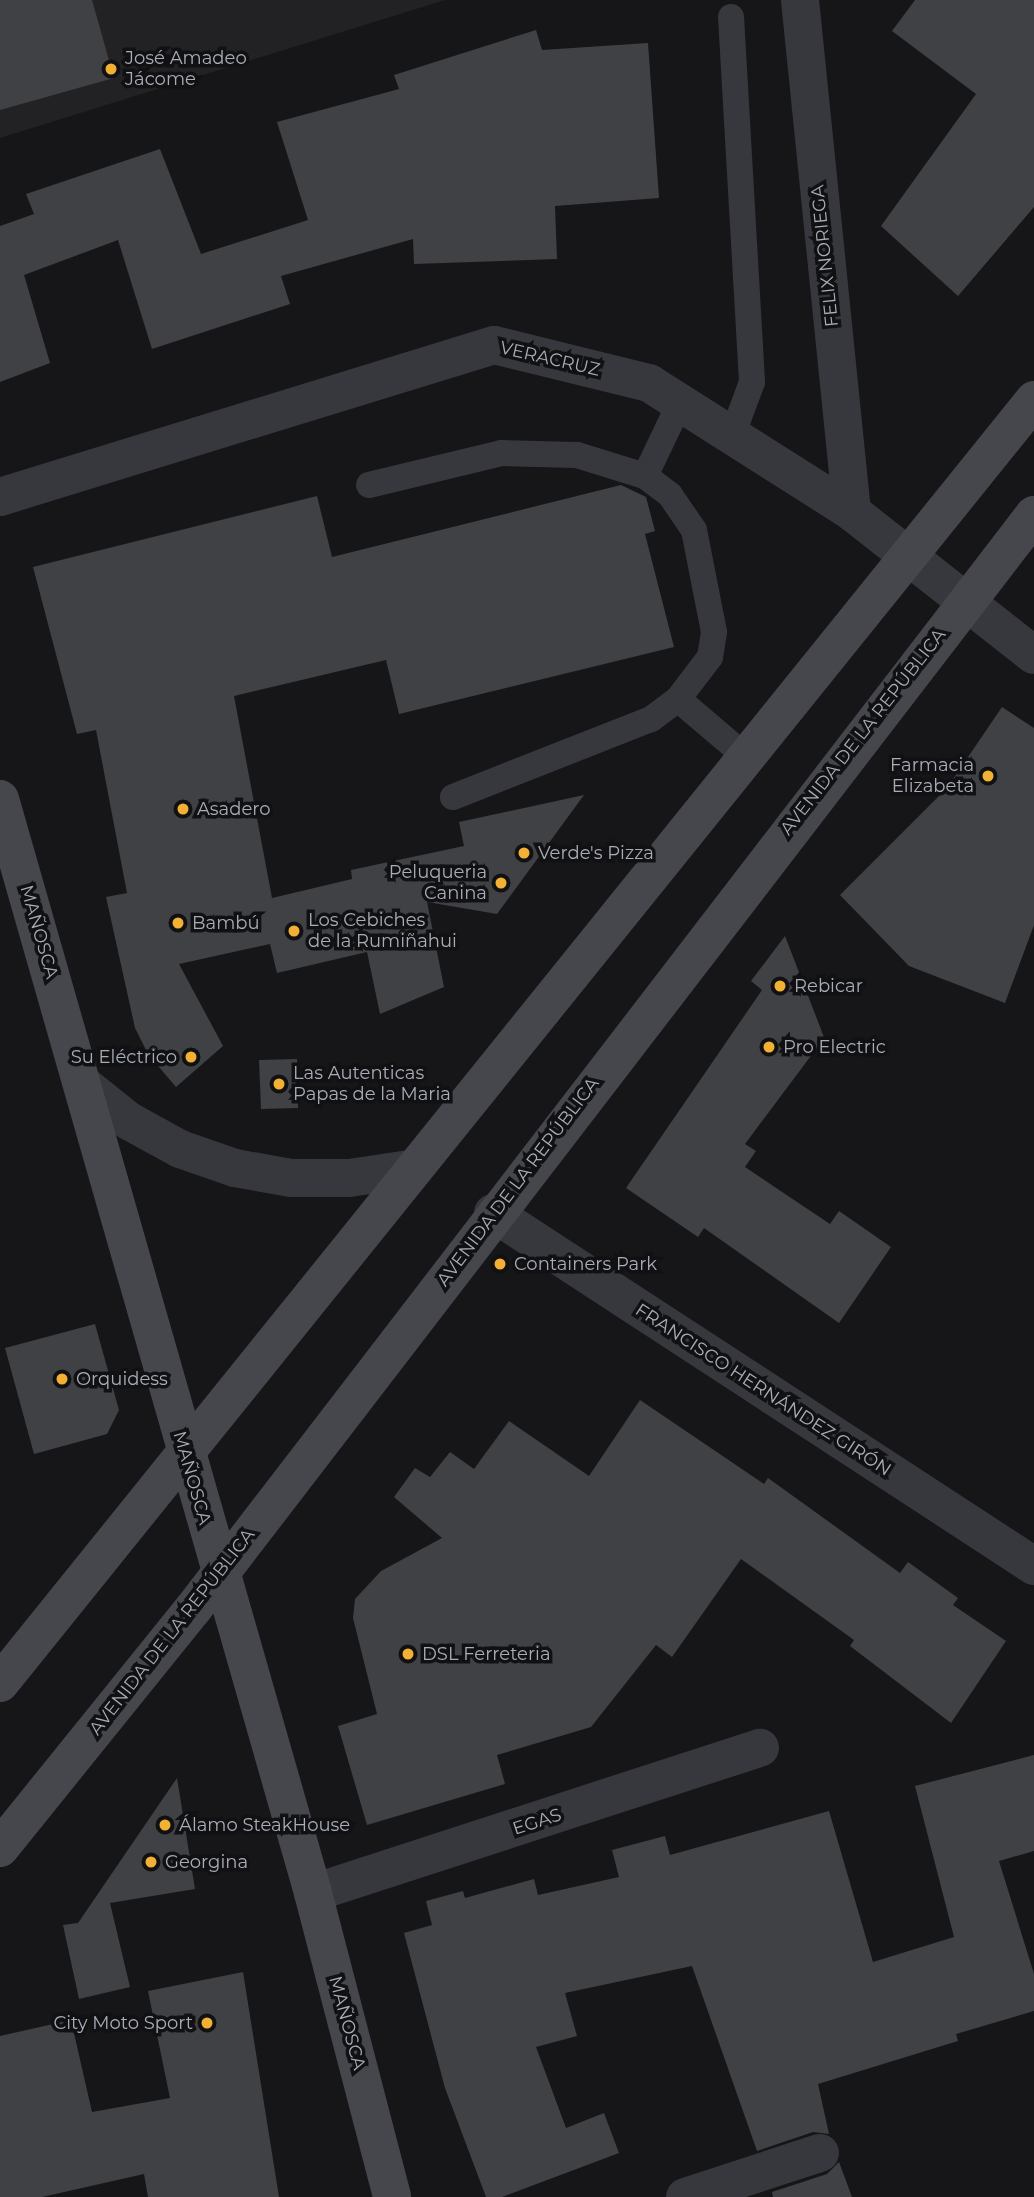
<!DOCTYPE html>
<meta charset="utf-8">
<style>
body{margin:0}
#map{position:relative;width:1034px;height:2197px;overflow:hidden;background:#161618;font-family:Montserrat,sans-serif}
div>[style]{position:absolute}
.built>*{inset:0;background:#222225}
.building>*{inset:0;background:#404145}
.lane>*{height:26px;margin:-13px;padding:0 13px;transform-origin:13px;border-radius:13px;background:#37383d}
.street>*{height:38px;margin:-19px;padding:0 19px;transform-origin:19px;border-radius:19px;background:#37383d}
.secondary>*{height:38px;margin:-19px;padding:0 19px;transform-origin:19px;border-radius:19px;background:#45474d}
.dots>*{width:19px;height:19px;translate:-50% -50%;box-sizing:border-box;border:4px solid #111113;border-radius:50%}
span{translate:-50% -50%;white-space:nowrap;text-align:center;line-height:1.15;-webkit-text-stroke:7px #111113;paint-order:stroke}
.poi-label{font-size:18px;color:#a8adb8}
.left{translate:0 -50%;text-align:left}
.right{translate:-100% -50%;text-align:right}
.street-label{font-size:18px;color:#a8adb8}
</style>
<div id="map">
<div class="built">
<i style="clip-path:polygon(0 0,445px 0,0 138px)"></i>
</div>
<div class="building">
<i style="clip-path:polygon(0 0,92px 0,114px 78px,0 110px)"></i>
<i style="clip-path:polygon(915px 0,1034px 0,1034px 207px,958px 296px,881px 226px,976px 94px,892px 31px)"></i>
<i style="clip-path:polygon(536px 30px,542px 50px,648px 43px,659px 198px,555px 206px,557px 259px,414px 264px,413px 239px,281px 276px,290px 304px,152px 349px,118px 240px,24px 275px,50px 363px,0 382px,0 226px,34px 214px,26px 194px,160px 149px,201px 254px,308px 220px,277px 122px,399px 89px,394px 75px)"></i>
<i style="clip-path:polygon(621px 485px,646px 497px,655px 531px,645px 534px,674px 647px,399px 714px,386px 660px,234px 696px,272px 898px,352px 879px,351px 870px,464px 846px,459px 822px,584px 795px,497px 914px,427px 902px,444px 987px,380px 1014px,367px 952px,277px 973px,270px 944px,179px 964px,223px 1046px,176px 1087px,148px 1054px,135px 1028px,106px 897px,127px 893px,96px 730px,77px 734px,33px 567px,317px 496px,332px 557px)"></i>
<i style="clip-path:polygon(1002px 707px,1034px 728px,1034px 925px,1005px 1003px,909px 966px,840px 895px,947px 788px)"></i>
<i style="clip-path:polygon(785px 936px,827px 1045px,822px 1041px,745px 1144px,756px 1151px,745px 1167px,830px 1224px,839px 1211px,891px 1247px,839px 1323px,704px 1228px,698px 1237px,626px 1188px,762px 990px,751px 981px)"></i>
<i style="clip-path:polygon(297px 1059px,298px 1108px,261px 1109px,259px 1060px)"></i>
<i style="clip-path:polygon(95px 1324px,119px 1410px,107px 1434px,34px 1454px,5px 1348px)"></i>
<i style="clip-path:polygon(640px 1400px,764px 1484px,768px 1478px,900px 1573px,908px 1562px,958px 1598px,953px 1605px,1006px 1641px,951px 1723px,850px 1646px,854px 1640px,741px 1559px,672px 1657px,656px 1645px,591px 1727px,497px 1755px,505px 1784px,367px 1825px,338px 1726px,377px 1714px,353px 1618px,355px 1599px,381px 1571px,442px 1538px,394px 1497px,415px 1468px,430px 1477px,450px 1452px,474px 1469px,509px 1421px,589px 1476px)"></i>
<i style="clip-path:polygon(1034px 1755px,1034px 1851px,999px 1861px,1034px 1974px,1034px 2011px,956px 2034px,958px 2041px,818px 2084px,829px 2134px,813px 2132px,757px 2151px,692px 1966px,565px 1993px,577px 2036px,536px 2047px,566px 2128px,604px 2113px,619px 2153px,502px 2197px,486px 2197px,445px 2088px,404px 1933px,432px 1925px,426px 1901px,463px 1891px,465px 1898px,534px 1879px,538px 1895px,619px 1877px,612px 1850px,665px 1836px,670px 1855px,829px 1811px,873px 1962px,954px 1937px,915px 1786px)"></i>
<i style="clip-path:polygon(177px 1778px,195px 1889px,110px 1903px,130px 1987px,79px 1999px,63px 1925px,78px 1923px)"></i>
<i style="clip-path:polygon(243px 1972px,279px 2197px,148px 2197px,144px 2174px,42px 2197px,0 2197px,0 2036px,71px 2020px,92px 2112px,170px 2098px,148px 1991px)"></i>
<i style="clip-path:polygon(839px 2162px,852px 2197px,773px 2197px,772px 2192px,827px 2174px)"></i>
</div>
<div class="lane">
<i style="left:731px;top:17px;width:366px;rotate:86.7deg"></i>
<i style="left:752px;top:382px;width:58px;rotate:110.3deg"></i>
<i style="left:645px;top:476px;width:81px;rotate:-64.4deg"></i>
<i style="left:369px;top:485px;width:136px;rotate:-13.6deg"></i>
<i style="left:501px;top:453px;width:76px;rotate:1.5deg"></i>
<i style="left:577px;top:455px;width:71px;rotate:17.2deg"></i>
<i style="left:645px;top:476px;width:31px;rotate:37deg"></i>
<i style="left:670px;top:495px;width:42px;rotate:55.6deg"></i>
<i style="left:694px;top:530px;width:104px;rotate:78.9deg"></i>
<i style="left:714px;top:632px;width:25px;rotate:99deg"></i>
<i style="left:710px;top:657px;width:53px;rotate:127.3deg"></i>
<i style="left:678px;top:699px;width:34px;rotate:143deg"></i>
<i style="left:651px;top:719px;width:213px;rotate:158.5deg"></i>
<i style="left:678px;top:699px;width:88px;rotate:40.4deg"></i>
</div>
<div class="street">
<i style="left:800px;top:0;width:515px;rotate:84.2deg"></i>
<i style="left:0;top:497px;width:517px;rotate:-17.1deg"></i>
<i style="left:494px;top:345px;width:160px;rotate:13.8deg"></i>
<i style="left:649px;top:383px;width:241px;rotate:32.4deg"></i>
<i style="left:852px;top:512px;width:231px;rotate:38.2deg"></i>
<i style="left:84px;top:1085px;width:58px;rotate:38.7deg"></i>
<i style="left:129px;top:1121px;width:58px;rotate:28.8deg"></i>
<i style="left:180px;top:1149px;width:58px;rotate:19.1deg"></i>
<i style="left:235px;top:1168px;width:57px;rotate:10.1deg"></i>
<i style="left:291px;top:1178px;width:58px"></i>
<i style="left:349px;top:1178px;width:63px;rotate:-8.3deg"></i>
<i style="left:493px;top:1213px;width:646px;rotate:33.12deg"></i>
<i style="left:313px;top:1893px;width:470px;rotate:-18deg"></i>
<i style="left:685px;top:2197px;width:142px;rotate:-18.1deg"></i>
</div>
<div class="secondary">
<i style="left:0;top:799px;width:1138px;rotate:74.03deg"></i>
<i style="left:313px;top:1893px;width:314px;rotate:75.4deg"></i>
<i style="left:0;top:1683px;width:1648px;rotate:-51.13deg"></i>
<i style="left:0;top:1848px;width:307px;rotate:-51.1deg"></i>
<i style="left:193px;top:1609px;width:1380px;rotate:-52.45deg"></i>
</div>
<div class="dots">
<i style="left:111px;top:69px;background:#f2b134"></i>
<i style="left:988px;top:776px;background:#f2b134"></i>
<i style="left:183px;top:809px;background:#f2b134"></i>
<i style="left:524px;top:853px;background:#f2b134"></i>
<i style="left:501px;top:883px;background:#f2b134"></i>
<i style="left:178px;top:923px;background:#f2b134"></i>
<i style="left:294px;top:931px;background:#f2b134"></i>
<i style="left:780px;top:986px;background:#f2b134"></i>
<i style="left:769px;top:1047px;background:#f2b134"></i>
<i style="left:191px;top:1057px;background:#f2b134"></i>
<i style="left:279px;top:1084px;background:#f2b134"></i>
<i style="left:500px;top:1264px;background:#f2b134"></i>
<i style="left:62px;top:1379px;background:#f2b134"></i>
<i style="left:408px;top:1654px;background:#f2b134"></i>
<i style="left:165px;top:1825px;background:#f2b134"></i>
<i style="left:151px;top:1862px;background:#f2b134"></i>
<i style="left:207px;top:2023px;background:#f2b134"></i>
</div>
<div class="poi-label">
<span class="left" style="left:125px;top:69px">José Amadeo<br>Jácome</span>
<span class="right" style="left:974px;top:776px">Farmacia<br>Elizabeta</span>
<span class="left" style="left:197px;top:809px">Asadero</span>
<span class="left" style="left:538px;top:853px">Verde's Pizza</span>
<span class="right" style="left:487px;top:883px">Peluqueria<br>Canina</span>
<span class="left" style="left:308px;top:931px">Los Cebiches<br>de la Rumiñahui</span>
<span class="left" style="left:192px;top:923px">Bambú</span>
<span class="left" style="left:794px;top:986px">Rebicar</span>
<span class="left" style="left:783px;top:1047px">Pro Electric</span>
<span class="right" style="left:177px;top:1057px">Su Eléctrico</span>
<span class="left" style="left:293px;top:1084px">Las Autenticas<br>Papas de la Maria</span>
<span class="left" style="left:514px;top:1264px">Containers Park</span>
<span class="left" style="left:76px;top:1379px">Orquidess</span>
<span class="left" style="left:422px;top:1654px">DSL Ferreteria</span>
<span class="left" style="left:179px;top:1825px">Álamo SteakHouse</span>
<span class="left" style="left:165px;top:1862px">Georgina</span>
<span class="right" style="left:193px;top:2023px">City Moto Sport</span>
</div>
<div class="street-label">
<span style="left:825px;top:256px;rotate:-96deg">FELIX NORIEGA</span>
<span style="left:550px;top:359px;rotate:13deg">VERACRUZ</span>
<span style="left:863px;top:732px;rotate:-52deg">AVENIDA DE LA REPÚBLICA</span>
<span style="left:39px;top:932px;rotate:74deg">MAÑOSCA</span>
<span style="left:518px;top:1182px;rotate:-53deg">AVENIDA DE LA REPÚBLICA</span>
<span style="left:763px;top:1390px;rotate:33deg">FRANCISCO HERNÁNDEZ GIRÓN</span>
<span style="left:192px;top:1478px;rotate:74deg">MAÑOSCA</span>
<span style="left:172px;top:1632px;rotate:-52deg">AVENIDA DE LA REPÚBLICA</span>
<span style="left:537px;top:1822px;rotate:-18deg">EGAS</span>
<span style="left:347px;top:2023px;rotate:75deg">MAÑOSCA</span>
</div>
</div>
